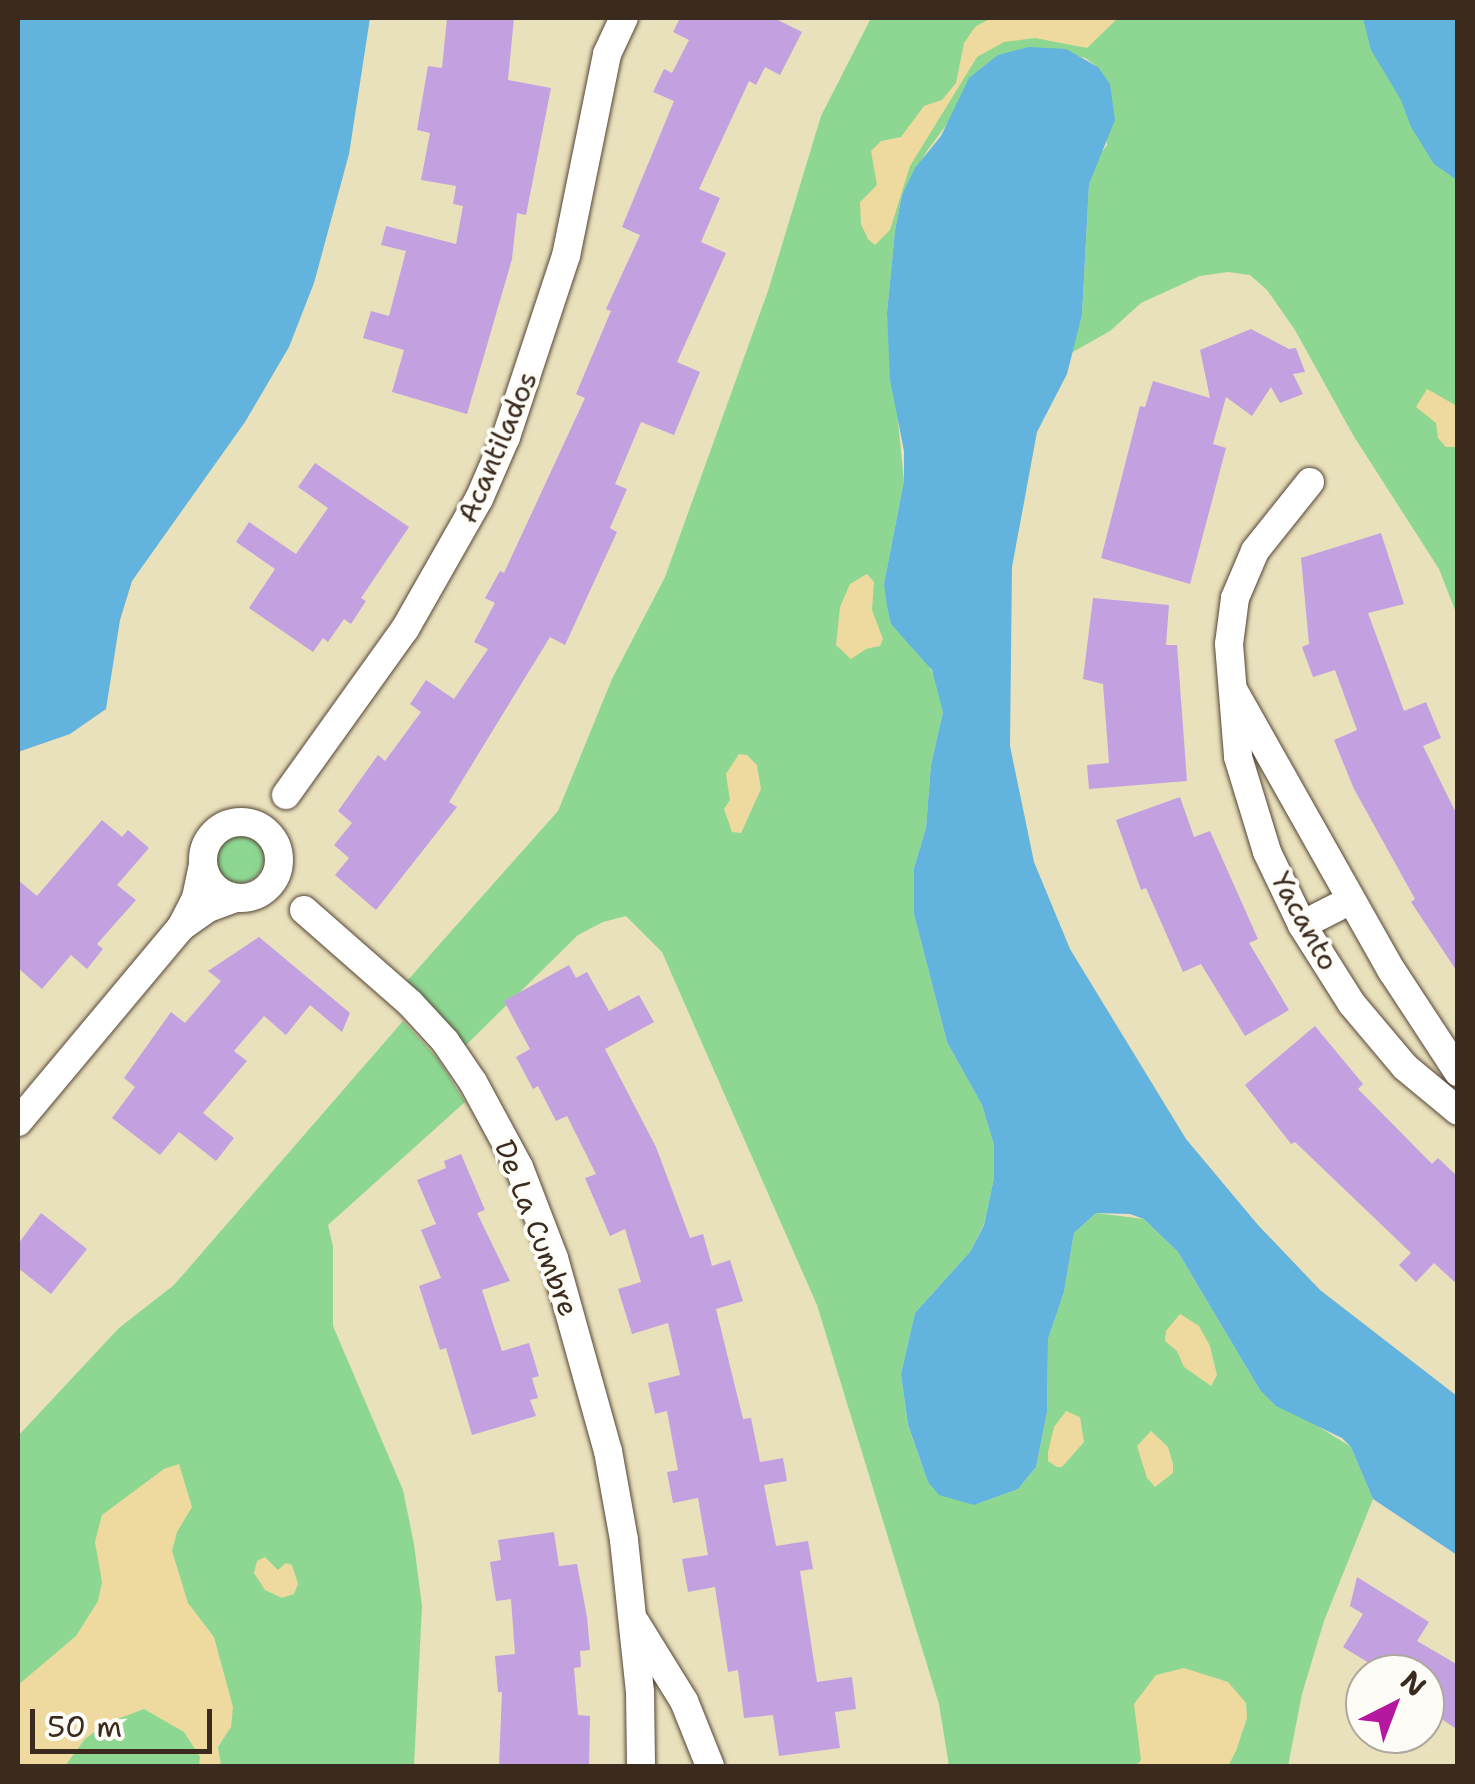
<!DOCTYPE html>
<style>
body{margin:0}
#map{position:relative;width:1475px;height:1784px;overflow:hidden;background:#e9e0bc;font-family:"Shantell Sans",sans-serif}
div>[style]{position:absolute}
.green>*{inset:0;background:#8ed793}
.round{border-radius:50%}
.sand>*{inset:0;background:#eeda9e}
.water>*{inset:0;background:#62b3dd}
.building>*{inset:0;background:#c3a1e1}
.roads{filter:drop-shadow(0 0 2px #554536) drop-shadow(0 0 2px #554536)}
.street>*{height:28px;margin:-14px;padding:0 14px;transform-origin:14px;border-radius:14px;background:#fff}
.street>.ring{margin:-14px;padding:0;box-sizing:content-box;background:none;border:28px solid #fff;border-radius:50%}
span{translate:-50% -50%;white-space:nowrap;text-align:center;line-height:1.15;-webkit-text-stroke:8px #fdfcf7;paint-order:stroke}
.street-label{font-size:28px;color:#3b2a1e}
.frame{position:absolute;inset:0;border:20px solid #3b2a1e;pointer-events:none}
.north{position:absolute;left:1345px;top:1654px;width:100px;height:100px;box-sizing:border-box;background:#fdfcf7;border:2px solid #afa8a0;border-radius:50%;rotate:42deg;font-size:28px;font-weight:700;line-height:40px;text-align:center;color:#3b2a1e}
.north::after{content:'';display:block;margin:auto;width:35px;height:45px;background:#b5179e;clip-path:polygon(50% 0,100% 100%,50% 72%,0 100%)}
.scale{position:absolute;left:30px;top:1709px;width:182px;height:45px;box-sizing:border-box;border:5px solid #3b2a1e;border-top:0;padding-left:12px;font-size:30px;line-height:35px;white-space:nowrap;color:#3b2a1e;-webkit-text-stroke:8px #fdfcf7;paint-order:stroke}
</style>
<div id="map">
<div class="green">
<i style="clip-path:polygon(871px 18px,1457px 18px,1457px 615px,1439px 569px,1353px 435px,1295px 330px,1267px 290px,1250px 275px,1228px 272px,1200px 276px,1141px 303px,1110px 331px,1071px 353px,1082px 315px,1089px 184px,1095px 161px,1107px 145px,1098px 67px,1085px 58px,1047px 48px,998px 55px,927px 151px,902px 195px,895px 231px,887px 313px,904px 481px,884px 584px,891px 624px,924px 656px,940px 688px,943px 712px,931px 765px,926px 828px,914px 868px,914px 914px,947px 1042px,982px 1105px,994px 1145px,994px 1178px,984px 1224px,970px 1252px,915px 1313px,901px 1374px,908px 1426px,928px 1482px,974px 1505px,1018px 1489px,1036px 1467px,1047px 1412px,1048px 1339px,1064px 1292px,1074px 1233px,1096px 1213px,1144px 1219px,1178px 1252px,1260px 1390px,1351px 1447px,1373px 1499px,1324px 1621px,1302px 1694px,1288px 1766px,949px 1766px,939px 1704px,817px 1305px,662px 952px,626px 916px,603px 922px,578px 935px,464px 1047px,407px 981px,558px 811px,612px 679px,665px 577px,768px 291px,821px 116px)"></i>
<i class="round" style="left:214px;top:833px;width:50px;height:50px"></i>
<i style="clip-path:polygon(403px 1021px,438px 1059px,465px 1102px,328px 1225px,333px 1246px,333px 1326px,403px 1490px,414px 1544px,422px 1606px,414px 1766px,18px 1766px,18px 1436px,119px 1328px,174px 1285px)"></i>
</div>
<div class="sand">
<i style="clip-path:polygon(1118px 18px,1087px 48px,1035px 38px,1004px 42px,977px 57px,910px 166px,890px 230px,875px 245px,868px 239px,861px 224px,860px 202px,877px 185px,871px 151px,881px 141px,901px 137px,924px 106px,942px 100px,956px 83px,964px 43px,975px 27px,991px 18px)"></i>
<i style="clip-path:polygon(1427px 389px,1457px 406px,1457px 447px,1446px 447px,1438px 438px,1436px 423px,1416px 407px)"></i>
<i style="clip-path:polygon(867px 574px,874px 582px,872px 610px,883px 639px,880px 646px,866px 649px,851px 659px,836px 645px,840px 607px,850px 584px)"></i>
<i style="clip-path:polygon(739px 754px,747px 755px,757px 765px,761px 789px,741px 833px,732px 832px,724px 809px,730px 800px,726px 774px)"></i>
<i style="clip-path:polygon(1180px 1314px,1199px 1326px,1210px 1346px,1217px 1375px,1211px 1386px,1184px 1367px,1177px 1351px,1165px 1341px,1166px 1331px)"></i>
<i style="clip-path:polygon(1066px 1411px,1080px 1417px,1084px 1442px,1062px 1467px,1057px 1467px,1048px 1461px,1048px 1452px,1054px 1427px)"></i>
<i style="clip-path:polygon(1151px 1431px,1168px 1447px,1173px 1464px,1173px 1473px,1155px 1487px,1147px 1478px,1137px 1446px)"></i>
<i style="clip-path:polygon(179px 1464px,192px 1507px,177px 1532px,172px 1551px,188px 1603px,214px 1637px,233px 1707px,231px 1727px,218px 1747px,221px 1766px,199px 1766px,200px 1757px,184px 1732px,144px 1709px,104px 1724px,84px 1740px,65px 1766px,18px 1766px,18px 1685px,76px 1636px,98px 1601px,102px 1582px,95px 1542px,102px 1515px,164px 1469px)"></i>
<i style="clip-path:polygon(265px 1557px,278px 1570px,286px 1563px,292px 1565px,298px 1584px,294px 1594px,282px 1598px,265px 1590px,254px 1573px,257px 1561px)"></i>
<i style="clip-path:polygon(1184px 1668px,1228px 1682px,1246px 1703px,1247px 1718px,1236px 1751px,1228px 1766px,1136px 1766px,1141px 1760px,1134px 1704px,1156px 1675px)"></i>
</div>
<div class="water">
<i style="clip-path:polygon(18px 18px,370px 18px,349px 154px,314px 283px,289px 347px,245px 422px,132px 581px,120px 620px,106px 709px,70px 734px,18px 752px)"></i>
<i style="clip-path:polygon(1363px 18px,1457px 18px,1457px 180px,1434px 164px,1411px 127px,1401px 100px,1371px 50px)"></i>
<i style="clip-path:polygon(1029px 47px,1066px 49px,1098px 67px,1110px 84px,1115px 120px,1089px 184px,1082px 315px,1067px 374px,1037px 432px,1012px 567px,1010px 746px,1034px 862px,1070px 949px,1186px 1139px,1258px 1225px,1320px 1290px,1457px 1396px,1457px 1555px,1373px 1499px,1351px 1447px,1342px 1438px,1276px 1406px,1260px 1390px,1178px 1252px,1144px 1219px,1130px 1214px,1096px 1213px,1074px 1233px,1064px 1292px,1048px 1339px,1047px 1412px,1036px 1467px,1018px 1489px,974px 1505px,939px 1495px,928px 1482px,908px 1425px,901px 1374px,915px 1313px,970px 1252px,984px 1225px,994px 1178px,994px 1145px,982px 1105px,947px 1042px,914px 914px,914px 868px,926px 828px,931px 765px,943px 712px,932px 670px,891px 624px,887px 606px,884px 584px,904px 481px,904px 451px,890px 380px,887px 313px,895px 231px,902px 195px,915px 168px,941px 136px,969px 78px,998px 55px)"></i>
</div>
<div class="building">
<i style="clip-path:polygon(447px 18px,514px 18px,508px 80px,551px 88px,526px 215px,517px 213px,512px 259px,467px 414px,392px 392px,404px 350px,363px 338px,371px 311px,389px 316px,406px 251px,381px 245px,386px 226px,456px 244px,463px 206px,453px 204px,456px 186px,421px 180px,430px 133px,417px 130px,428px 66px,442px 68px)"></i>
<i style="clip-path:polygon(680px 18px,774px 18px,802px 32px,780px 75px,765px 67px,756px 85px,749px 81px,699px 189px,720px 198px,701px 242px,726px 253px,677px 362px,700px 372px,674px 435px,641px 422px,615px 484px,627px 489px,610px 528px,617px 532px,565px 645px,550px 637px,449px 802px,457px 807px,376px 910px,335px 875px,349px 858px,334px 845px,352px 823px,338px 811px,378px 755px,385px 761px,421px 712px,410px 704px,426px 680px,454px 699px,488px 649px,474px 642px,495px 603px,485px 598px,500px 571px,504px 573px,585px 398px,576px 394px,611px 311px,606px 309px,640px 235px,622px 227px,674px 101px,653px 92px,664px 69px,672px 73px,689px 40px,673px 32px)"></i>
<i style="clip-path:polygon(1251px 329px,1289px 349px,1296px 348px,1305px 372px,1293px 374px,1303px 394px,1280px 403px,1271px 387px,1252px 416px,1226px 397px,1213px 444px,1226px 448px,1190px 584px,1101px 558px,1140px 406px,1145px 407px,1153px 381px,1210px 398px,1200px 350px)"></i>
<i style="clip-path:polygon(315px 463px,409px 527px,361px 598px,366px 601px,351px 624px,344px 619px,328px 642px,323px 638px,313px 652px,249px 608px,275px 569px,236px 542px,249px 522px,296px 554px,328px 508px,298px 487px)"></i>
<i style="clip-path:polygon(1381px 533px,1404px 604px,1368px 613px,1404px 711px,1426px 702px,1441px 738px,1423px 746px,1458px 817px,1458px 973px,1411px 902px,1415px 899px,1354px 789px,1334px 740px,1357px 730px,1335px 670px,1313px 677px,1302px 647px,1309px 644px,1301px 558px)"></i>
<i style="clip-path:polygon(1093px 598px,1169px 605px,1166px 645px,1177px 645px,1187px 781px,1089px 789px,1087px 765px,1109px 763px,1103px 684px,1083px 679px)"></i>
<i style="clip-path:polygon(1180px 797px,1194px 837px,1210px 831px,1258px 939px,1249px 943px,1289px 1010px,1245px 1036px,1201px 964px,1183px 972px,1146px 888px,1141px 890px,1116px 820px)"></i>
<i style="clip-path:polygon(102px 820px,122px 837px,128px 830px,149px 848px,117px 885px,136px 900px,97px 944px,103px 949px,87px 969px,71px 955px,42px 989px,18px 968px,18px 880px,37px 896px)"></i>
<i style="clip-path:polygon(259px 937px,350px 1013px,342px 1032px,310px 1005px,286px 1035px,264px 1016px,234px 1051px,247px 1061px,203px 1113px,234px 1138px,216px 1161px,179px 1132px,160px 1155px,112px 1118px,135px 1087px,124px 1078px,171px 1012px,185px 1023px,221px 981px,208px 971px)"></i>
<i style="clip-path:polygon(569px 965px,576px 978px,587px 972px,609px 1011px,639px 995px,654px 1022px,605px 1049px,656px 1147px,690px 1238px,703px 1234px,712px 1266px,730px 1260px,743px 1301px,716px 1309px,743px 1419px,751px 1418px,760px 1462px,783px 1458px,787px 1481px,764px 1485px,776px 1546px,808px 1541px,813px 1569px,800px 1571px,817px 1682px,852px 1677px,856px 1709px,835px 1712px,840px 1748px,779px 1756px,773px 1715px,744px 1718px,738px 1670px,728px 1672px,715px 1587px,688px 1592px,682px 1559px,708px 1555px,698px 1498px,673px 1503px,667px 1472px,678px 1470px,667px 1411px,655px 1414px,648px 1383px,680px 1375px,668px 1323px,632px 1334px,618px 1289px,641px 1282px,625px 1229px,610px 1236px,585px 1178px,596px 1174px,567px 1116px,556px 1121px,538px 1086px,533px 1089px,516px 1057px,530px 1049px,504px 1001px)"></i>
<i style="clip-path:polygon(1315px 1026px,1363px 1084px,1358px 1089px,1432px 1164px,1438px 1158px,1458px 1177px,1458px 1285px,1434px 1263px,1416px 1282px,1399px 1265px,1411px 1253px,1295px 1142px,1291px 1144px,1245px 1085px)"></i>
<i style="clip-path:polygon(461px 1154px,485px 1210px,477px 1213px,510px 1281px,482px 1290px,502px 1351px,529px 1343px,539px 1376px,532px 1378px,538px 1398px,530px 1400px,536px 1416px,472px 1435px,446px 1348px,440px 1350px,419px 1286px,441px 1278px,421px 1230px,436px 1224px,417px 1180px,446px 1168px,444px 1161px)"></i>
<i style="clip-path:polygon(41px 1213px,87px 1249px,51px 1294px,18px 1268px,18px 1244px)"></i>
<i style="clip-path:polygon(554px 1532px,559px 1566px,577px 1564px,587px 1617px,590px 1650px,580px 1651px,581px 1667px,574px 1668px,578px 1715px,590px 1716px,589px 1766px,499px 1766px,502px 1692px,498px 1692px,495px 1656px,515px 1654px,511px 1599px,496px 1601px,490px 1562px,501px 1560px,498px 1540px)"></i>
<i style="clip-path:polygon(1357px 1577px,1429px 1622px,1417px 1641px,1458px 1665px,1458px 1730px,1425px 1708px,1425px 1674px,1373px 1674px,1377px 1668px,1343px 1647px,1363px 1614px,1350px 1606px)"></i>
</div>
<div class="roads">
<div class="street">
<i style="left:1310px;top:482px;width:88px;rotate:128.6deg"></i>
<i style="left:1255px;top:551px;width:51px;rotate:113.1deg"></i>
<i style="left:1235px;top:598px;width:46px;rotate:97.4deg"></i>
<i style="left:1229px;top:644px;width:113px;rotate:85.4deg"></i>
<i style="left:1238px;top:757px;width:99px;rotate:73deg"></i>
<i style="left:1267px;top:852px;width:81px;rotate:64.4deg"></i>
<i style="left:1302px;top:925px;width:93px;rotate:57.7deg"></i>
<i style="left:1352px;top:1004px;width:82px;rotate:49.9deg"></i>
<i style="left:1405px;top:1067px;width:69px;rotate:39.7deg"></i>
<i style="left:1234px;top:691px;width:322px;rotate:60.6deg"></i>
<i style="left:1392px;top:971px;width:121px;rotate:56.8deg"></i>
<i style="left:286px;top:795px;width:204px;rotate:-54.4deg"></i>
<i style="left:405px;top:629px;width:150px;rotate:-60.4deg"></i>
<i style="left:479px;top:499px;width:68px;rotate:-66.5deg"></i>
<i style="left:506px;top:437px;width:191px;rotate:-71.7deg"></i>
<i style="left:566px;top:256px;width:206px;rotate:-78.5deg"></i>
<i style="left:607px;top:54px;width:40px;rotate:-65deg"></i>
<i class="ring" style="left:203px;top:822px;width:48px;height:48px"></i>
<i style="left:203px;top:865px;width:34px;rotate:102deg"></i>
<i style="left:196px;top:898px;width:33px;rotate:117deg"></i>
<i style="left:181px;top:927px;width:33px;rotate:-35deg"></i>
<i style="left:208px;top:908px;width:29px;rotate:-20deg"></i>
<i style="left:304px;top:910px;width:141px;rotate:41.3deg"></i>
<i style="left:410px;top:1003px;width:52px;rotate:47.4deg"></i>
<i style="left:445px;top:1041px;width:50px;rotate:55.7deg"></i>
<i style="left:473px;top:1082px;width:97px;rotate:61.6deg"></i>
<i style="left:519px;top:1167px;width:97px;rotate:69deg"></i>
<i style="left:554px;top:1258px;width:200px;rotate:74.4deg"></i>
<i style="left:608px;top:1451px;width:90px;rotate:79.8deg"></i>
<i style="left:624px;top:1540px;width:153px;rotate:84deg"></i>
<i style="left:640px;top:1692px;width:74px;rotate:89.2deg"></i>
<i style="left:1302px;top:925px;width:55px;rotate:-27deg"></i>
<i style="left:18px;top:1122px;width:254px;rotate:-50.1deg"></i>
<i style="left:635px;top:1622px;width:93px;rotate:58.2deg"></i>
<i style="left:684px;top:1701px;width:70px;rotate:68.2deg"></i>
</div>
</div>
<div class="street-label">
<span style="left:497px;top:447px;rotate:-67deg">Acantilados</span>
<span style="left:1305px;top:921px;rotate:61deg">Yacanto</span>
<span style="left:537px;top:1228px;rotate:69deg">De La Cumbre</span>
</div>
<div class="frame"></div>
<div class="north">N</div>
<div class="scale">50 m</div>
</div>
